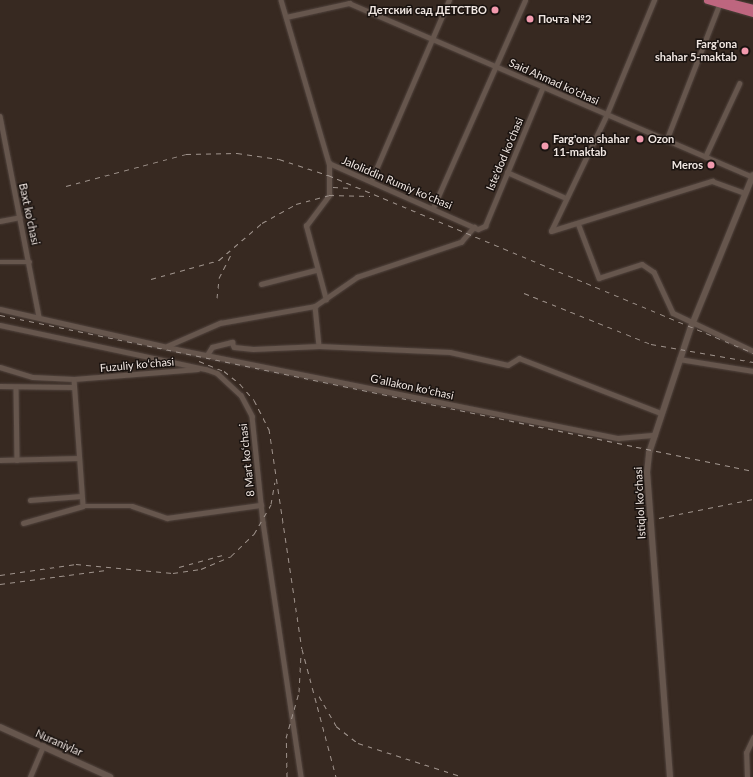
<!DOCTYPE html>
<meta charset="utf-8">
<style>
body{margin:0}
#map{position:relative;width:753px;height:777px;overflow:hidden;background:#372921;font-family:Lato,sans-serif}
div>[style]{position:absolute}
.roads{filter:drop-shadow(0 0 1px #51443e) drop-shadow(0 0 1px #51443e)}
.minor>*{height:4.5px;margin:-2.25px;padding:0 2.25px;transform-origin:2.25px;border-radius:2.25px;background:#66564d}
.secondary>*{height:6px;margin:-3px;padding:0 3px;transform-origin:3px;border-radius:3px;background:#66564d}
.primary>*{height:7px;margin:-3.5px;padding:0 3.5px;transform-origin:3.5px;border-radius:3.5px;background:#be667f}
.rail>*{height:1px;margin-top:-0.5px;transform-origin:0;background:repeating-linear-gradient(90deg,#9f938c 0 5px,transparent 0 10px)}
.dots>*{width:11px;height:11px;translate:-50% -50%;box-sizing:border-box;border:2px solid #1a1310;border-radius:50%}
span{translate:-50% -50%;white-space:nowrap;text-align:center;line-height:1.15;-webkit-text-stroke:3px #1a1310;paint-order:stroke}
.poi-label{font-size:11px;color:#f1e7e2;font-weight:700}
.right{translate:-100% -50%;text-align:right}
.left{translate:0 -50%;text-align:left}
.street-label{font-size:11px;color:#f1e7e2}
</style>
<div id="map">
<div class="roads">
<div class="minor">
<i style="left:281px;top:0;width:170px;rotate:73.6deg"></i>
<i style="left:329px;top:163px;width:163px;rotate:23.9deg"></i>
<i style="left:478px;top:229px;width:8px;rotate:-23deg"></i>
<i style="left:485px;top:226px;width:151px;rotate:-67.4deg"></i>
<i style="left:286px;top:17px;width:65px;rotate:-12.5deg"></i>
<i style="left:349px;top:3px;width:440px;rotate:23.3deg"></i>
<i style="left:0;top:116px;width:204px;rotate:79deg"></i>
<i style="left:666px;top:141px;width:146px;rotate:-68.7deg"></i>
<i style="left:705px;top:157px;width:81px;rotate:-65deg"></i>
<i style="left:507px;top:172px;width:64px;rotate:23.8deg"></i>
<i style="left:371px;top:181px;width:197px;rotate:-66.7deg"></i>
<i style="left:433px;top:208px;width:227px;rotate:-66.1deg"></i>
<i style="left:0;top:221px;width:20px;rotate:-11deg"></i>
<i style="left:578px;top:223px;width:59px;rotate:69.1deg"></i>
<i style="left:599px;top:278px;width:45px;rotate:-18deg"></i>
<i style="left:642px;top:264px;width:14px;rotate:34deg"></i>
<i style="left:654px;top:272px;width:45px;rotate:65.1deg"></i>
<i style="left:673px;top:313px;width:89px;rotate:25.4deg"></i>
<i style="left:551px;top:231px;width:127px;rotate:-64.4deg"></i>
<i style="left:606px;top:116px;width:126px;rotate:-67.5deg"></i>
<i style="left:551px;top:231px;width:169px;rotate:-17.3deg"></i>
<i style="left:712px;top:181px;width:35px;rotate:20deg"></i>
<i style="left:0;top:262px;width:30px"></i>
<i style="left:261px;top:284px;width:57px;rotate:-14.3deg"></i>
<i style="left:326px;top:300px;width:77px;rotate:-105.1deg"></i>
<i style="left:306px;top:226px;width:39px;rotate:-53deg"></i>
<i style="left:329px;top:195px;width:32px;rotate:-90deg"></i>
<i style="left:315px;top:306px;width:40px;rotate:84.3deg"></i>
<i style="left:0;top:309px;width:180px;rotate:12.8deg"></i>
<i style="left:176px;top:349px;width:451px;rotate:11.4deg"></i>
<i style="left:618px;top:438px;width:37px;rotate:-5deg"></i>
<i style="left:0;top:325px;width:211px;rotate:12.1deg"></i>
<i style="left:206px;top:369px;width:12px;rotate:20deg"></i>
<i style="left:217px;top:373px;width:33px;rotate:43deg"></i>
<i style="left:241px;top:395px;width:24px;rotate:62deg"></i>
<i style="left:252px;top:416px;width:107px;rotate:84.1deg"></i>
<i style="left:263px;top:522px;width:258px;rotate:81.5deg"></i>
<i style="left:167px;top:346px;width:58px;rotate:-23.5deg"></i>
<i style="left:220px;top:323px;width:97px;rotate:-10.1deg"></i>
<i style="left:315px;top:306px;width:51px;rotate:-34.6deg"></i>
<i style="left:357px;top:277px;width:110px;rotate:-18.6deg"></i>
<i style="left:461px;top:242px;width:20px;rotate:-49deg"></i>
<i style="left:207px;top:355px;width:9px;rotate:-58deg"></i>
<i style="left:212px;top:347px;width:21px;rotate:-14deg"></i>
<i style="left:232px;top:342px;width:5px;rotate:68deg"></i>
<i style="left:234px;top:347px;width:19px;rotate:6deg"></i>
<i style="left:253px;top:349px;width:66px;rotate:-2.6deg"></i>
<i style="left:319px;top:346px;width:131px;rotate:2.6deg"></i>
<i style="left:450px;top:352px;width:59px;rotate:12.6deg"></i>
<i style="left:508px;top:365px;width:13px;rotate:-32deg"></i>
<i style="left:519px;top:358px;width:152px;rotate:21.2deg"></i>
<i style="left:679px;top:359px;width:75px;rotate:9.2deg"></i>
<i style="left:0;top:367px;width:34px;rotate:17deg"></i>
<i style="left:33px;top:377px;width:41px;rotate:2.8deg"></i>
<i style="left:74px;top:379px;width:124px;rotate:-4.6deg"></i>
<i style="left:74px;top:379px;width:127px;rotate:85.9deg"></i>
<i style="left:0;top:386px;width:73px;rotate:0.8deg"></i>
<i style="left:16px;top:388px;width:72px;rotate:89.2deg"></i>
<i style="left:0;top:460px;width:79px;rotate:-1.5deg"></i>
<i style="left:30px;top:500px;width:51px;rotate:-4.5deg"></i>
<i style="left:23px;top:523px;width:62px;rotate:-15.8deg"></i>
<i style="left:83px;top:506px;width:49px"></i>
<i style="left:132px;top:506px;width:37px;rotate:19deg"></i>
<i style="left:167px;top:518px;width:95px;rotate:-7.9deg"></i>
<i style="left:30px;top:777px;width:34px;rotate:-67deg"></i>
<i style="left:747px;top:777px;width:24px;rotate:-92deg"></i>
<i style="left:746px;top:753px;width:17px;rotate:-65deg"></i>
</div>
<div class="secondary">
<i style="left:0;top:727px;width:121px;rotate:24.4deg"></i>
<i style="left:670px;top:777px;width:305px;rotate:-94.3deg"></i>
<i style="left:647px;top:473px;width:20px;rotate:-84deg"></i>
<i style="left:649px;top:453px;width:133px;rotate:-71.6deg"></i>
<i style="left:691px;top:327px;width:164px;rotate:-67.8deg"></i>
</div>
<div class="primary">
<i style="left:707px;top:0;width:48px;rotate:15.8deg"></i>
<i style="left:721px;top:0;width:33px;rotate:14deg"></i>
</div>
</div>
<div class="rail">
<i style="left:66px;top:186px;width:124px;rotate:-14.9deg"></i>
<i style="left:186px;top:154px;width:51px;rotate:-1.1deg"></i>
<i style="left:237px;top:153px;width:42px;rotate:8.1deg"></i>
<i style="left:279px;top:159px;width:52px;rotate:18.1deg"></i>
<i style="left:328px;top:175px;width:461px;rotate:22.7deg"></i>
<i style="left:333px;top:187px;width:19px;rotate:3deg"></i>
<i style="left:151px;top:279px;width:71px;rotate:-15.6deg"></i>
<i style="left:219px;top:260px;width:57px;rotate:-40.7deg"></i>
<i style="left:262px;top:223px;width:39px;rotate:-29deg"></i>
<i style="left:296px;top:204px;width:34px;rotate:-15deg"></i>
<i style="left:329px;top:195px;width:41px;rotate:1.4deg"></i>
<i style="left:524px;top:293px;width:137px;rotate:21.9deg"></i>
<i style="left:651px;top:344px;width:104px;rotate:10deg"></i>
<i style="left:217px;top:298px;width:20px;rotate:-84deg"></i>
<i style="left:219px;top:278px;width:28px;rotate:-63deg"></i>
<i style="left:0;top:315px;width:769px;rotate:11.7deg"></i>
<i style="left:199px;top:361px;width:27px;rotate:22deg"></i>
<i style="left:224px;top:371px;width:21px;rotate:39deg"></i>
<i style="left:240px;top:384px;width:21px;rotate:49deg"></i>
<i style="left:254px;top:400px;width:33px;rotate:63deg"></i>
<i style="left:269px;top:429px;width:222px;rotate:81.5deg"></i>
<i style="left:302px;top:649px;width:132px;rotate:75.1deg"></i>
<i style="left:659px;top:518px;width:96px;rotate:-11.4deg"></i>
<i style="left:179px;top:567px;width:49px;rotate:-15.5deg"></i>
<i style="left:0;top:575px;width:77px;rotate:-8.2deg"></i>
<i style="left:76px;top:564px;width:97px;rotate:5.3deg"></i>
<i style="left:173px;top:573px;width:28px;rotate:-8deg"></i>
<i style="left:201px;top:569px;width:33px;rotate:-23deg"></i>
<i style="left:231px;top:556px;width:32px;rotate:-44deg"></i>
<i style="left:254px;top:534px;width:34px;rotate:-60deg"></i>
<i style="left:271px;top:504px;width:22px;rotate:-80deg"></i>
<i style="left:0;top:584px;width:107px;rotate:-7.5deg"></i>
<i style="left:319px;top:696px;width:34px;rotate:60deg"></i>
<i style="left:336px;top:726px;width:28px;rotate:38deg"></i>
<i style="left:358px;top:743px;width:110px;rotate:17.9deg"></i>
<i style="left:287px;top:777px;width:39px;rotate:-91deg"></i>
<i style="left:286px;top:738px;width:48px;rotate:-74.2deg"></i>
<i style="left:299px;top:692px;width:36px;rotate:-87deg"></i>
</div>
<div class="dots">
<i style="left:495px;top:10px;background:#f29aae"></i>
<i style="left:530px;top:19px;background:#f29aae"></i>
<i style="left:745px;top:51px;background:#f29aae"></i>
<i style="left:640px;top:139px;background:#f29aae"></i>
<i style="left:545px;top:146px;background:#f29aae"></i>
<i style="left:711px;top:165px;background:#f29aae"></i>
</div>
<div class="poi-label">
<span class="right" style="left:487px;top:10px">Детский сад ДЕТСТВО</span>
<span class="left" style="left:538px;top:19px">Почта №2</span>
<span class="right" style="left:737px;top:51px">Farg'ona<br>shahar 5-maktab</span>
<span class="left" style="left:648px;top:139px">Ozon</span>
<span class="left" style="left:553px;top:146px">Farg'ona shahar<br>11-maktab</span>
<span class="right" style="left:703px;top:165px">Meros</span>
</div>
<div class="street-label">
<span style="left:554px;top:82px;rotate:24deg">Said Ahmad ko'chasi</span>
<span style="left:505px;top:154px;rotate:-67deg">Iste'dod ko'chasi</span>
<span style="left:397px;top:183px;rotate:23deg">Jaloliddin Rumiy koʻchasi</span>
<span style="left:29px;top:214px;rotate:78deg">Baxt koʻchasi</span>
<span style="left:137px;top:365px;rotate:-5deg">Fuzuliy koʻchasi</span>
<span style="left:412px;top:387px;rotate:12deg">Gʻallakon koʻchasi</span>
<span style="left:247px;top:460px;rotate:-96deg">8 Mart koʻchasi</span>
<span style="left:640px;top:503px;rotate:-93deg">Istiqlol ko'chasi</span>
<span style="left:59px;top:743px;rotate:24deg">Nuraniylar</span>
</div>
</div>
